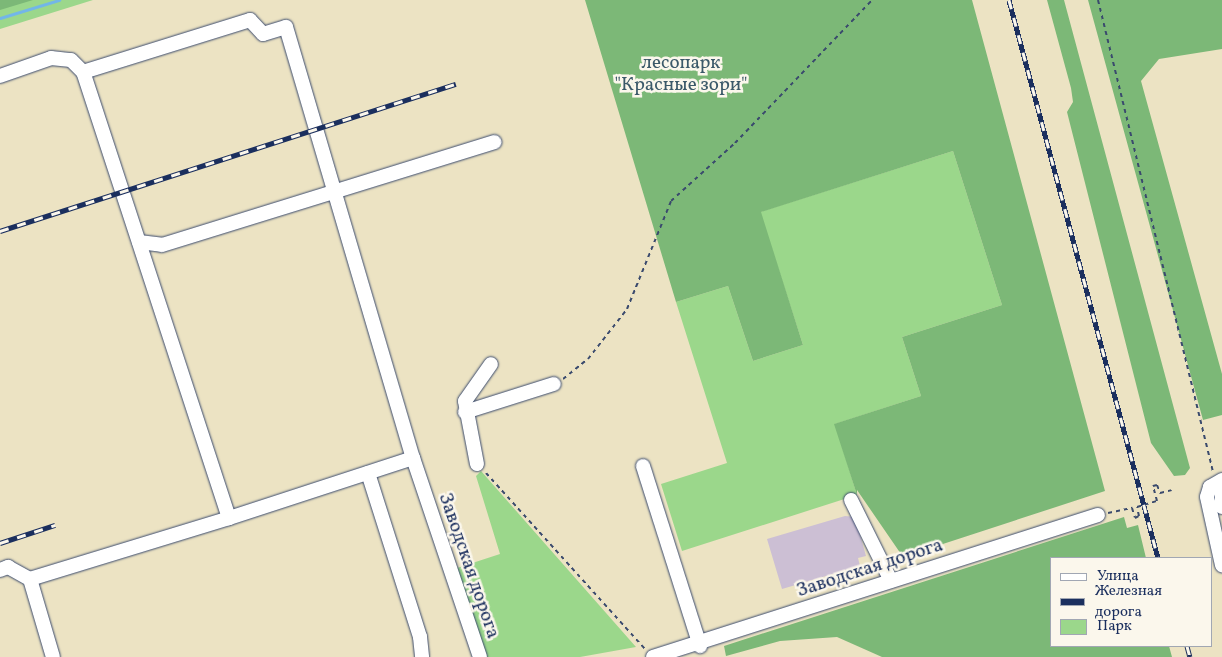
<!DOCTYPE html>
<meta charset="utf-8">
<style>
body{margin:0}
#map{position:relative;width:1222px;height:657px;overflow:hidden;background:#ece3c3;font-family:Vollkorn,serif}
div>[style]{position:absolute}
.industrial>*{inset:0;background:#ccbfd4}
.green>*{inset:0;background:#9bd78b}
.forest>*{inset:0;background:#7cb877}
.stream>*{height:3px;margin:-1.5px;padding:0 1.5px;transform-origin:1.5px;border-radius:1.5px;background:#72b6e8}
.path>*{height:2px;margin-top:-1px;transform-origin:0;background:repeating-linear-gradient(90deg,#3a4a6d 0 4px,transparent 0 8px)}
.roads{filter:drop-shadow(0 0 1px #3a4a6d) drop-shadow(0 0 1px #3a4a6d)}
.minor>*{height:14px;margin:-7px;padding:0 7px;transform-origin:7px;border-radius:7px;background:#fff}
.rail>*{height:5px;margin-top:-2.5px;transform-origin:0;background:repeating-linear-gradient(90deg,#fbf7ec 0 9px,#1b2f5e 0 18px);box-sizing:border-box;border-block:1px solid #1b2f5e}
span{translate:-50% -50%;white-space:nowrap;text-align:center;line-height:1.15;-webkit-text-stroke:5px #fbf7ec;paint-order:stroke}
.park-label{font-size:19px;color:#3b5969}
.street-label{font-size:19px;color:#1b2f5e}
.legend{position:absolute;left:1050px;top:557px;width:162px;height:90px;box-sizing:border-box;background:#fbf7ec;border:1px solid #a1a7b3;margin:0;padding:6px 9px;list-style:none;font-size:15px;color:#1b2f5e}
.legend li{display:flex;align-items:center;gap:10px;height:25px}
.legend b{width:25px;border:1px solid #a1a7b3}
</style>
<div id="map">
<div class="industrial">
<i style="clip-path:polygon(845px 516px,855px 517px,866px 556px,858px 558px,860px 566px,782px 589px,767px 539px)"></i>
</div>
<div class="green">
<i style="clip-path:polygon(0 0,93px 0,0 29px)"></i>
<i style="clip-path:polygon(953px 151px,1002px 305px,902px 337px,921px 396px,835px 424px,857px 495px,682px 551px,661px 484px,727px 463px,676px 302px,728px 286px,753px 361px,803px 345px,760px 212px)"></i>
<i style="clip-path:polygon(481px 471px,636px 647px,580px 657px,487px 657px,454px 569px,500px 554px,476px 476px)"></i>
</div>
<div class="forest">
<i style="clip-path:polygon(0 0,33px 0,0 10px)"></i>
<i style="clip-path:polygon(585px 0,972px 0,1105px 491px,903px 557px,857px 490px,857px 495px,834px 424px,921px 396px,902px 337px,1002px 305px,953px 151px,761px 212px,803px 345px,753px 361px,728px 286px,676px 302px)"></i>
<i style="clip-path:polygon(1047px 0,1064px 0,1190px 468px,1185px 475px,1174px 476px,1151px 443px,1067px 112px,1073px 102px,1071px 88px)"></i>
<i style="clip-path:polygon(1088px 0,1222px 0,1222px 49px,1159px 59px,1141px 81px,1222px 374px,1222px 415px,1203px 420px)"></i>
<i style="clip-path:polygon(1124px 517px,1127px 528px,1138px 525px,1146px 558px,1051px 558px,1051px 646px,1169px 646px,1172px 657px,882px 657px,837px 637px,780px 641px,726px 656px,724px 646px)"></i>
</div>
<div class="stream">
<i style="left:0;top:18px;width:62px;rotate:-17deg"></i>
</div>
<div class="path">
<i style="left:1098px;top:0;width:487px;rotate:76.3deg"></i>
<i style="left:563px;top:379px;width:32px;rotate:-39deg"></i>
<i style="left:588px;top:359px;width:63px;rotate:-52deg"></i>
<i style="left:627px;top:309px;width:117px;rotate:-67.8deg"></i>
<i style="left:671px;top:201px;width:86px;rotate:-42.2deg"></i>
<i style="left:735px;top:143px;width:198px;rotate:-46.2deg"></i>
<i style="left:486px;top:473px;width:237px;rotate:47.9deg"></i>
<i style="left:1108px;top:513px;width:25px;rotate:-12deg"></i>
<i style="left:1132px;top:508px;width:10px;rotate:73deg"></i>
<i style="left:1135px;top:518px;width:4px;rotate:-27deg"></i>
<i style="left:1139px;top:516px;width:9px;rotate:-103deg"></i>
<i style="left:1137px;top:507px;width:21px;rotate:-17deg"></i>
<i style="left:1157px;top:501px;width:16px;rotate:-105deg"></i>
<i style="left:1153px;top:486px;width:4px;rotate:-14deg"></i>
<i style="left:1157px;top:485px;width:9px;rotate:69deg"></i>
<i style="left:1160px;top:493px;width:12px;rotate:-14deg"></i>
</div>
<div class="roads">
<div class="minor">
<i style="left:250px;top:20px;width:19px;rotate:47deg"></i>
<i style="left:263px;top:34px;width:24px;rotate:-17deg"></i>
<i style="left:286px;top:27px;width:449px;rotate:73.6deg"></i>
<i style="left:413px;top:458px;width:194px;rotate:161.9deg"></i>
<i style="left:229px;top:518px;width:469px;rotate:-108.1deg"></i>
<i style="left:83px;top:72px;width:175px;rotate:-17.3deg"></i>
<i style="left:0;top:76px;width:54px;rotate:-19.4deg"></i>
<i style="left:51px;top:58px;width:20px;rotate:6deg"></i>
<i style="left:71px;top:60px;width:17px;rotate:45deg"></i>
<i style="left:139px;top:242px;width:23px;rotate:7deg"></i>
<i style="left:162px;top:245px;width:348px;rotate:-17.2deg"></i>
<i style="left:465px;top:412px;width:93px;rotate:-17.5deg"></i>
<i style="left:413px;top:458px;width:210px;rotate:71.4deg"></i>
<i style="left:477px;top:464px;width:64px;rotate:-100.8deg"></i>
<i style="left:465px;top:401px;width:45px;rotate:-54.9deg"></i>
<i style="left:643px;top:466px;width:189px;rotate:72.4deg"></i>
<i style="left:368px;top:473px;width:172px;rotate:72.4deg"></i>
<i style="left:420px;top:637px;width:20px;rotate:84deg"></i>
<i style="left:1222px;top:480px;width:14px;rotate:150deg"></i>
<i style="left:1210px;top:487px;width:10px;rotate:107deg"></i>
<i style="left:1207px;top:497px;width:70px;rotate:77.6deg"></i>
<i style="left:1222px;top:485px;width:22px;rotate:90deg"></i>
<i style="left:851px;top:500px;width:90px;rotate:63.7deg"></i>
<i style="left:0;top:570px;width:9px;rotate:-21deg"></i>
<i style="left:8px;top:567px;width:25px;rotate:29deg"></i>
<i style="left:30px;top:579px;width:81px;rotate:73.6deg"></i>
<i style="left:30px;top:579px;width:208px;rotate:-17deg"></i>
<i style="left:653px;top:657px;width:467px;rotate:-17.7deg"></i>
</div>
</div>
<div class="rail">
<i style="left:1009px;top:0;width:578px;rotate:75.05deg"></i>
<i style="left:0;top:231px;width:479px;rotate:-17.9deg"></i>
<i style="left:0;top:543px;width:58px;rotate:-18.1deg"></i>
<i style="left:1187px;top:646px;width:11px;rotate:75deg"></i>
</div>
<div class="park-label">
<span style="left:681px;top:75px">лесопарк<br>"Красные зори"</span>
</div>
<div class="street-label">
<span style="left:468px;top:566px;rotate:71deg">Заводская дорога</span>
<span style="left:870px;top:569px;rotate:-18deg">Заводская дорога</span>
</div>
<ul class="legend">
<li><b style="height:6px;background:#fff"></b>Улица</li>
<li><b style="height:6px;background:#1b2f5e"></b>Железная дорога</li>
<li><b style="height:14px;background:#9bd78b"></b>Парк</li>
</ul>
</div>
